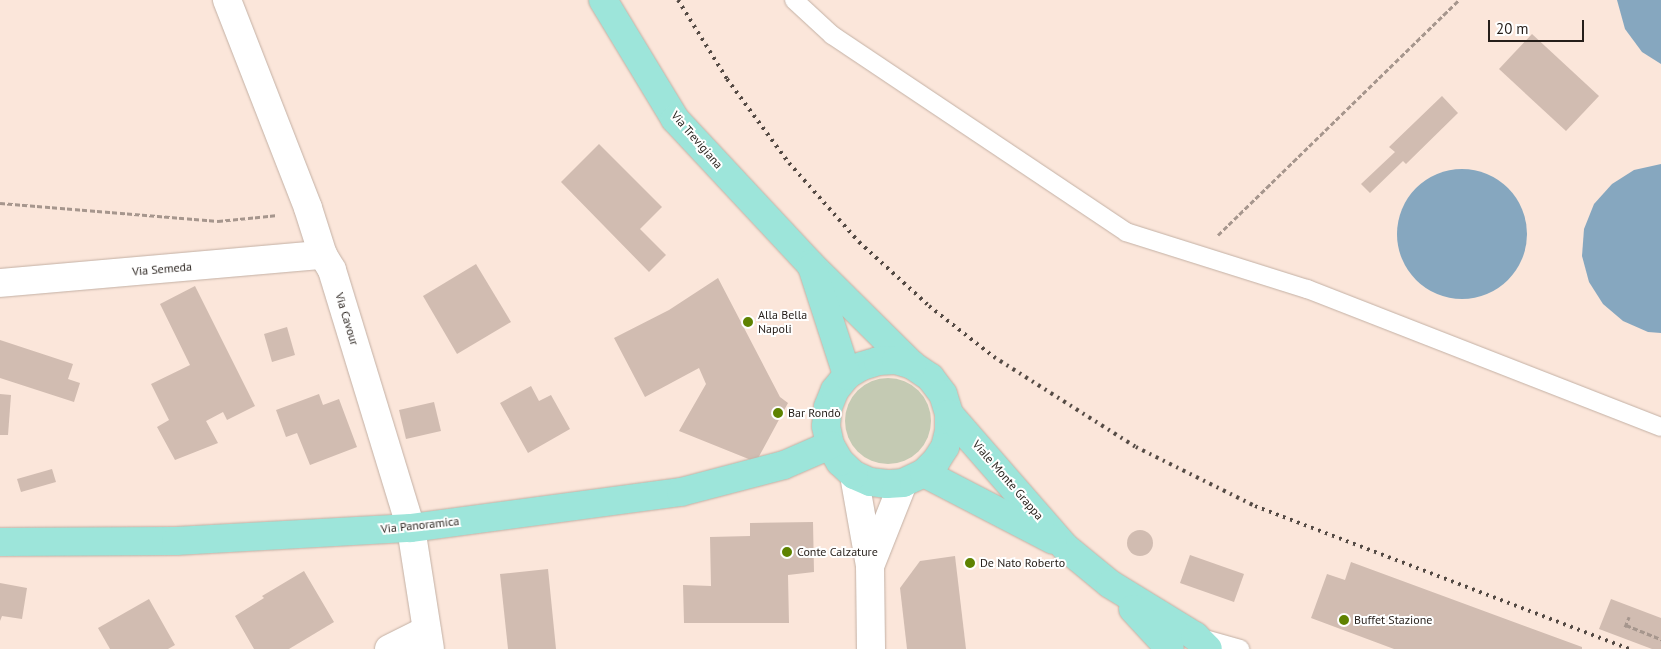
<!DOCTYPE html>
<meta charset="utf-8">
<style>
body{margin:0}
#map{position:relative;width:1661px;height:649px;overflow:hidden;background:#fbe6da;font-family:"PT Sans",sans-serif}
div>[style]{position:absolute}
.green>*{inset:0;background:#c4cab3}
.round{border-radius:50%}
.water>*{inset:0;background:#86a7bf}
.building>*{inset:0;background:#d1bcb1}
.path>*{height:3px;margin-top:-1.5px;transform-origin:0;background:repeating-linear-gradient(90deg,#a6968d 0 5px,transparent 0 7.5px)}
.roads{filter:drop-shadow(0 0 1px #c3b0a4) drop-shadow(0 0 1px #c3b0a4)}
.service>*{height:18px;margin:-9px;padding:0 9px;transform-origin:9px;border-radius:9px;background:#fff}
.minor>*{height:28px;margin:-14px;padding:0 14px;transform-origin:14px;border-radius:14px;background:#fff}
.tertiary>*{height:28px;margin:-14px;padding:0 14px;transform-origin:14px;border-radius:14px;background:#fff}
.primary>*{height:28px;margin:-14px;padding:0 14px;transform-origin:14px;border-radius:14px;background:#9de5da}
.rail>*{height:4px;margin-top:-2px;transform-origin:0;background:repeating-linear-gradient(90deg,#544a44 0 2.5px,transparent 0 7.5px)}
.dots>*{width:14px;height:14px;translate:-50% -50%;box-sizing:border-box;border:2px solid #fff;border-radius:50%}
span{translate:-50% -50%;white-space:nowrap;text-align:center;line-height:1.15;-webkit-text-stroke:4px #fff;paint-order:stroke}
.street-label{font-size:12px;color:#251e19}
.poi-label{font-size:12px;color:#251e19}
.left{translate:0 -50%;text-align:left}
.scale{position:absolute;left:1488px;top:20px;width:96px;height:22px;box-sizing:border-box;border:2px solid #251e19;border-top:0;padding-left:6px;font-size:15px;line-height:18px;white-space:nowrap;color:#251e19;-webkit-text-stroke:4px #fff;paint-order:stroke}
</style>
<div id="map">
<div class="green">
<i class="round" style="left:845px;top:378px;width:86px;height:86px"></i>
</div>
<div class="water">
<i style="clip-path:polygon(1617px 0,1661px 0,1661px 64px,1642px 52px,1625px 29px)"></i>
<i style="clip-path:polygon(1661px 164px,1661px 333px,1648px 332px,1623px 321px,1603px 304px,1589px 282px,1582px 256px,1584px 229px,1594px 204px,1612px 184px,1634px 170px)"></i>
<i class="round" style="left:1397px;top:169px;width:130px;height:130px"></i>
</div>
<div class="building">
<i style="clip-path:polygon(1532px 34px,1599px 96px,1566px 131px,1499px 69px)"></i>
<i style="clip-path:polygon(1442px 96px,1458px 113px,1406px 164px,1403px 161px,1370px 193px,1361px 184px,1395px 152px,1389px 147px)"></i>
<i style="clip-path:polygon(599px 144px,662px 207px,640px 229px,666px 255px,649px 272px,561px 182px)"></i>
<i style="clip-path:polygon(476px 264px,511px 322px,457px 354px,423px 296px)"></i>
<i style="clip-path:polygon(718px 278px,780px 397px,788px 403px,756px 462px,679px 431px,706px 384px,699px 368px,645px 397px,614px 338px,669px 310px)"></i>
<i style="clip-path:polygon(195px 286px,255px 406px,227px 420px,223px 412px,206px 421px,218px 443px,175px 460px,157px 427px,169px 420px,151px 384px,190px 365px,160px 304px)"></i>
<i style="clip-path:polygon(287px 327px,295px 355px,272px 362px,264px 334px)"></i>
<i style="clip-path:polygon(0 340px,73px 364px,68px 379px,80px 383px,74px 402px,0 378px)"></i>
<i style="clip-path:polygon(531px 386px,539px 401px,551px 395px,570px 429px,528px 453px,500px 403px)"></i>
<i style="clip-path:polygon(0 394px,11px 395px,8px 435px,0 435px)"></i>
<i style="clip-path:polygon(319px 394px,323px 405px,339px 399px,357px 447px,310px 465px,297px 433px,286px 437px,276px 410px)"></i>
<i style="clip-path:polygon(434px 402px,441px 431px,406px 439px,399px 410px)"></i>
<i style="clip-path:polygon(52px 469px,56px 482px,21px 492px,17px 479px)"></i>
<i style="clip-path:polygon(813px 522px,814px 572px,788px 575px,789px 623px,684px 623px,683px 585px,711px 586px,710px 537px,750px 536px,750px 523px)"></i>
<i class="round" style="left:1127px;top:530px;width:26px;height:26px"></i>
<i style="clip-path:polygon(1190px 555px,1244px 574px,1234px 602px,1180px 583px)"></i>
<i style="clip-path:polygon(955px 556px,966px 649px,907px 649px,900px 588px,920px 561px)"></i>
<i style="clip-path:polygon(1351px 562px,1582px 647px,1582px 649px,1394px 649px,1311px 618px,1327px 574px,1345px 580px)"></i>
<i style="clip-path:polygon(548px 569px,556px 649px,508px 649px,500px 574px)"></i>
<i style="clip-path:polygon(304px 571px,334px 622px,289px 649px,254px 649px,235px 616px,264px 598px,262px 596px)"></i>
<i style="clip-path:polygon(0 583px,27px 588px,22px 619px,2px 616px,0 621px)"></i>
<i style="clip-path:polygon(149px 599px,175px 645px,168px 649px,110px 649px,98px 628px)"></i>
<i style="clip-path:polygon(1611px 599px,1661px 618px,1661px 649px,1652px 649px,1599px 629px)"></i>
</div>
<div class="path">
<i style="left:0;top:203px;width:219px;rotate:4.7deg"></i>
<i style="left:218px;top:221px;width:60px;rotate:-5.7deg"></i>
<i style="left:1218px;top:235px;width:337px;rotate:-44.3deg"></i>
<i style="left:1626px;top:625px;width:38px;rotate:22deg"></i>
<i style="left:1625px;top:627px;width:11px;rotate:-68deg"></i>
</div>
<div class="roads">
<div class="service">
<i style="left:794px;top:0;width:52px;rotate:42.6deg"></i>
<i style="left:832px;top:35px;width:354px;rotate:33.8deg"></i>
<i style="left:1126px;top:232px;width:190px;rotate:17.5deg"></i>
<i style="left:1307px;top:289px;width:380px;rotate:21.3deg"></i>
<i style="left:1198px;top:637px;width:44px;rotate:15.9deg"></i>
</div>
<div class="minor">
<i style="left:227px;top:0;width:223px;rotate:68.7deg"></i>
<i style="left:308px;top:208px;width:49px;rotate:72.3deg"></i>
<i style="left:323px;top:255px;width:17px;rotate:59deg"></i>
<i style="left:332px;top:270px;width:270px;rotate:73deg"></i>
<i style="left:411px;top:528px;width:122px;rotate:81.1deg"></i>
<i style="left:0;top:283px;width:324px;rotate:-5deg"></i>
<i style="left:389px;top:649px;width:42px;rotate:-26.6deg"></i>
</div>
<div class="tertiary">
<i style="left:854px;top:475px;width:92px;rotate:80deg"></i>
<i style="left:870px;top:566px;width:83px;rotate:89.3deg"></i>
<i style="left:870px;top:566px;width:89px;rotate:-68.3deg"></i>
</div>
<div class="primary">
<i style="left:603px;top:0;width:139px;rotate:58.8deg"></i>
<i style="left:675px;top:119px;width:198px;rotate:47deg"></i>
<i style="left:810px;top:264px;width:144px;rotate:44.7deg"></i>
<i style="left:912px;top:365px;width:22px;rotate:34deg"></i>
<i style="left:930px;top:377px;width:21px;rotate:53deg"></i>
<i style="left:943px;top:394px;width:21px;rotate:73deg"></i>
<i style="left:949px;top:414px;width:17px;rotate:90deg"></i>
<i style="left:949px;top:431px;width:16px;rotate:104deg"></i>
<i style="left:945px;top:447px;width:17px;rotate:123deg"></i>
<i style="left:936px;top:461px;width:17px;rotate:135deg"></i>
<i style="left:924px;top:473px;width:23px;rotate:155deg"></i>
<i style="left:903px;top:483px;width:16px;rotate:176deg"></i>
<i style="left:887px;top:484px;width:17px;rotate:-173deg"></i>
<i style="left:870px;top:482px;width:17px;rotate:-156deg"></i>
<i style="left:854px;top:475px;width:19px;rotate:-137deg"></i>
<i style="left:840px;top:462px;width:20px;rotate:-120deg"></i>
<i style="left:830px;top:445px;width:19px;rotate:-102deg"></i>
<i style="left:826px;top:426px;width:19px;rotate:-84deg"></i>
<i style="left:828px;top:407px;width:18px;rotate:-68deg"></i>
<i style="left:835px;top:390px;width:19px;rotate:-51deg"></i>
<i style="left:847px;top:375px;width:17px;rotate:-31deg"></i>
<i style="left:862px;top:366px;width:17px;rotate:-17deg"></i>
<i style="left:878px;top:361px;width:18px;rotate:-3deg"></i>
<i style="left:896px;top:360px;width:17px;rotate:17deg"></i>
<i style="left:812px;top:267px;width:114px;rotate:72deg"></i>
<i style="left:949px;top:414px;width:176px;rotate:48.9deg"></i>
<i style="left:1065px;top:547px;width:58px;rotate:39.4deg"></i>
<i style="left:1110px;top:584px;width:100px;rotate:31.5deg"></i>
<i style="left:1195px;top:636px;width:18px;rotate:45deg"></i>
<i style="left:924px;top:473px;width:145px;rotate:27.4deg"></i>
<i style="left:0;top:542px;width:176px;rotate:-0.3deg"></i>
<i style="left:176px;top:541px;width:235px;rotate:-3.2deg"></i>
<i style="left:411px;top:528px;width:272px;rotate:-7.6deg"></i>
<i style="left:681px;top:492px;width:106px;rotate:-14.7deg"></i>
<i style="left:784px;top:465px;width:50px;rotate:-23.5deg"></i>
<i style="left:1133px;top:609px;width:54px;rotate:47.2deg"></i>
</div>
</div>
<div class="rail">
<i style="left:678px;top:0;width:93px;rotate:58.2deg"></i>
<i style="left:727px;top:79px;width:104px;rotate:53.6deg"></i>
<i style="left:789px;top:163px;width:106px;rotate:48.5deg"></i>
<i style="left:859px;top:242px;width:95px;rotate:42.4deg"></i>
<i style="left:929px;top:306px;width:83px;rotate:38.1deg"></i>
<i style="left:994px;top:357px;width:168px;rotate:32.4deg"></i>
<i style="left:1136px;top:447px;width:133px;rotate:26.4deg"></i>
<i style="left:1255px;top:506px;width:401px;rotate:20.9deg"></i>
</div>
<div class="dots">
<i style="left:748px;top:322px;background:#5e8200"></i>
<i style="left:778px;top:413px;background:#5e8200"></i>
<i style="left:787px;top:552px;background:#5e8200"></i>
<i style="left:970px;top:563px;background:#5e8200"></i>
<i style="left:1344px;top:620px;background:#5e8200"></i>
</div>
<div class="street-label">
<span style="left:697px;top:140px;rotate:49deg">Via Trevigiana</span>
<span style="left:162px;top:269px;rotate:-5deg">Via Semeda</span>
<span style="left:347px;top:319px;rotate:73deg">Via Cavour</span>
<span style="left:1008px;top:480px;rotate:49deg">Viale Monte Grappa</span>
<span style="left:420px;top:525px;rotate:-6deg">Via Panoramica</span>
</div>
<div class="poi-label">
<span class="left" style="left:758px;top:322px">Alla Bella<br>Napoli</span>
<span class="left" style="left:788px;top:413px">Bar Rondò</span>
<span class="left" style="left:797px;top:552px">Conte Calzature</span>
<span class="left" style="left:980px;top:563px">De Nato Roberto</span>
<span class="left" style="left:1354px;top:620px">Buffet Stazione</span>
</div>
<div class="scale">20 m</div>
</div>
